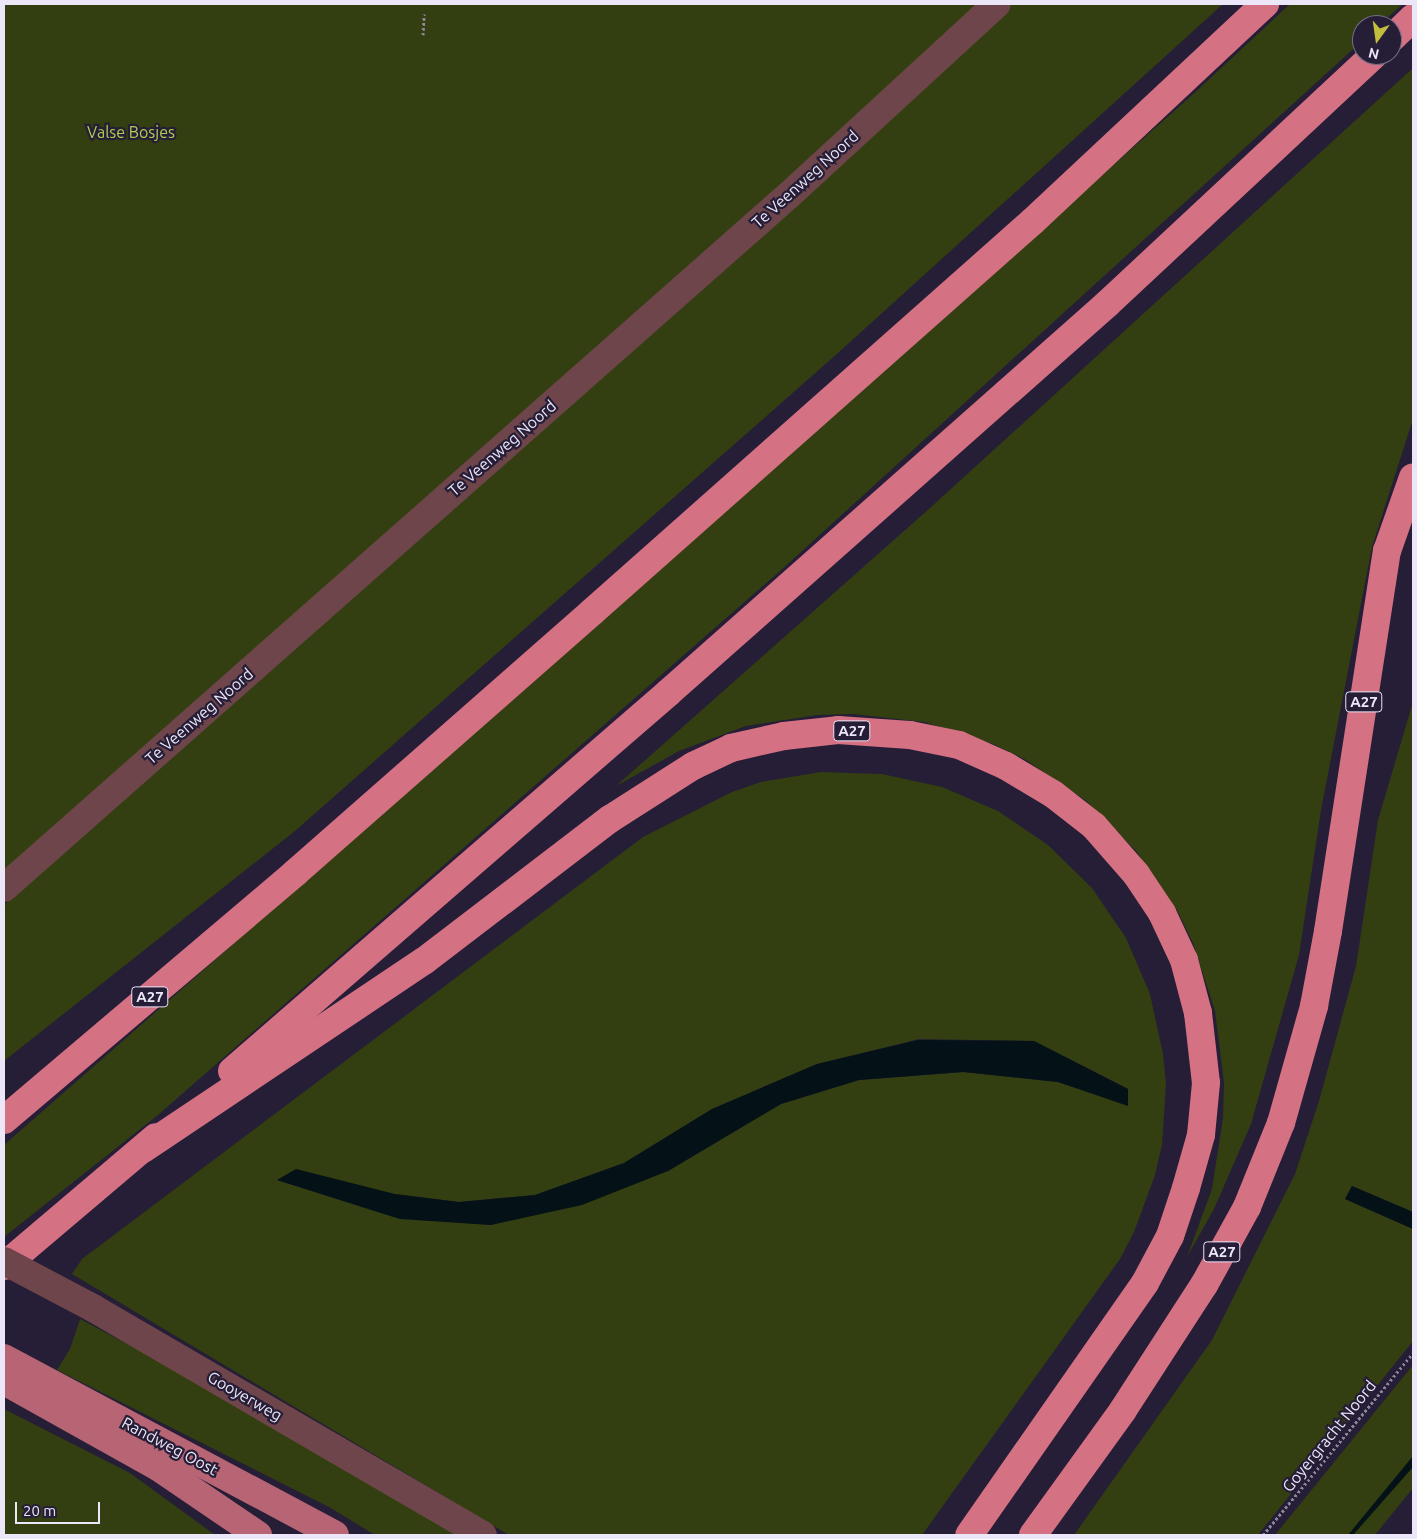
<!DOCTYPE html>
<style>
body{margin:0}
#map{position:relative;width:1417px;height:1539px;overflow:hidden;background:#261d37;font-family:Ubuntu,sans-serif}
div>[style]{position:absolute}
.green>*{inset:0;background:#333f10}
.water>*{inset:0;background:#041218}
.path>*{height:3px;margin-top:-1.5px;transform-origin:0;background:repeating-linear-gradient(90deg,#8b849a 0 2.5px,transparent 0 5px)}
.minor>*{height:28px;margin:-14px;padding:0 14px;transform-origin:14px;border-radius:14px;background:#6d454b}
.major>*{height:28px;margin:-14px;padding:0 14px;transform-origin:14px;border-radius:14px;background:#b76574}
.highway>*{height:28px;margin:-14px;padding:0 14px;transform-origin:14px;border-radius:14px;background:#d47183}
.minor-bridge>*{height:28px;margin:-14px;padding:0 14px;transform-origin:14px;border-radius:14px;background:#6d454b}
span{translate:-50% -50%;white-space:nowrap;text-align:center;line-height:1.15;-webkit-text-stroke:4.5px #261d37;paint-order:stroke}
.shield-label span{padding:1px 4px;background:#261d37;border:1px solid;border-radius:4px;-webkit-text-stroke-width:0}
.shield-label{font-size:15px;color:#ebe6f8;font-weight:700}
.park-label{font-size:16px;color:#aece52}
.street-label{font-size:16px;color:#ebe6f8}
.frame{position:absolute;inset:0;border:5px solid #ebe6f8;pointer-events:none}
.north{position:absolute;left:1352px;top:15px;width:50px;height:50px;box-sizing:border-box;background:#261d37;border:1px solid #756d84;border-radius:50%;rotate:194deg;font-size:14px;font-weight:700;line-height:20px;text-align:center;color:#ebe6f8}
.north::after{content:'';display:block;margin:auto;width:18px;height:22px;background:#c3bd3e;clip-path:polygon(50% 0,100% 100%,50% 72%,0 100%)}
.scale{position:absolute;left:15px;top:1502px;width:85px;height:22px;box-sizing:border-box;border:2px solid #ebe6f8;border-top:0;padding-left:6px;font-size:15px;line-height:18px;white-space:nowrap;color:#ebe6f8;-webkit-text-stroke:4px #261d37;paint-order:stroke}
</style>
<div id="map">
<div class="green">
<i style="clip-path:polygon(4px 4px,989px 4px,4px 875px)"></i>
<i style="clip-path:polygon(1006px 4px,1223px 4px,838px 353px,295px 831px,4px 1061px,4px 905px)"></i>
<i style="clip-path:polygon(1290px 4px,1403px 4px,1379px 25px,1362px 25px,1362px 41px,779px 572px,158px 1115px,4px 1237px,4px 1145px,476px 731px,1190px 97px)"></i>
<i style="clip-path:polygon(1413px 68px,1413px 419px,1372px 547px,1321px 810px,1299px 955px,1251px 1124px,1214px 1209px,1187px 1257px,1212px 1189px,1223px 1118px,1224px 1082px,1215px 1011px,1193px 943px,1177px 910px,1136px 851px,1085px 800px,1026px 760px,993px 744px,924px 722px,853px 714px,817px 715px,746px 726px,679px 751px,616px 786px,930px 508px)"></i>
<i style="clip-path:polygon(1413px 702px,1413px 1212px,1352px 1186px,1345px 1199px,1413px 1229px,1413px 1341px,1258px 1535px,1074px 1535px,1212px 1340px,1295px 1174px,1319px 1101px,1356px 966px,1378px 820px)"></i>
<i style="clip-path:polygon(evenodd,821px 772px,882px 774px,942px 787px,998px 811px,1048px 845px,1092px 888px,1126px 938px,1150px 994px,1163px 1054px,1166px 1084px,1162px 1145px,1155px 1175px,1134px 1232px,1120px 1259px,922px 1535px,509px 1535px,72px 1274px,82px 1259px,643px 837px,732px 792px,761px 782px,821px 772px,919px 1039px,1034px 1041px,1128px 1089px,1128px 1105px,1058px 1082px,964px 1072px,859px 1080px,781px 1104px,668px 1171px,491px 1225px,397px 1218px,277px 1180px,459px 1202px,535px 1195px,624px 1163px,712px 1109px,817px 1064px,919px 1039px)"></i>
<i style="clip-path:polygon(80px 1319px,190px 1377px,457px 1535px,375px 1535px,329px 1507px,57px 1370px,70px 1349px)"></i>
<i style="clip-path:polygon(1413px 1365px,1413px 1488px,1375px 1535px,1275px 1535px)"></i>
<i style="clip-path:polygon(4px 1409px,130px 1473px,215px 1535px,4px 1535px)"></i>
</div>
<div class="water">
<i style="clip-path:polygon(918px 1040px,1034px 1041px,1128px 1089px,1128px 1106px,1058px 1082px,963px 1072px,859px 1080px,781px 1104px,668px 1171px,582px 1205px,491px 1225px,400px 1219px,277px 1180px,296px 1169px,395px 1194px,459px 1202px,535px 1195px,624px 1163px,712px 1109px,817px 1064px)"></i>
<i style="clip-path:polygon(1352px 1186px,1413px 1212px,1413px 1229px,1345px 1199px)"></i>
<i style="clip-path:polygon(1413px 1456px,1413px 1467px,1353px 1535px,1348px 1535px)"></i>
</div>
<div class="path">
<i style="left:423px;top:35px;width:21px;rotate:-87deg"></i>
<i style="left:1263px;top:1535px;width:236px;rotate:-50.5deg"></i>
</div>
<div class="minor">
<i style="left:4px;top:888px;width:1047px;rotate:-41.44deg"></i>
<i style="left:789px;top:195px;width:282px;rotate:-42.6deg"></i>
<i style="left:93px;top:1308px;width:451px;rotate:30.2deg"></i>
</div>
<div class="major">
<i style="left:4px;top:1358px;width:375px;rotate:28.1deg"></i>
<i style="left:4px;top:1381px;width:176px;rotate:29.2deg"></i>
<i style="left:158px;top:1467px;width:121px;rotate:34.2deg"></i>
</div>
<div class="highway">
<i style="left:1392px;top:38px;width:29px;rotate:-44deg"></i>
<i style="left:232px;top:1071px;width:577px;rotate:-40.92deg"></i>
<i style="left:668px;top:693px;width:587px;rotate:-41.54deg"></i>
<i style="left:1107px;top:304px;width:365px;rotate:-43deg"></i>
<i style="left:4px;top:1120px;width:382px;rotate:-40.3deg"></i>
<i style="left:295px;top:873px;width:395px;rotate:-41.3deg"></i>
<i style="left:592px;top:612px;width:589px;rotate:-41.56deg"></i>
<i style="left:1033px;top:221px;width:318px;rotate:-43.1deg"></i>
<i style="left:143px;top:1149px;width:338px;rotate:-33.8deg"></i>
<i style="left:424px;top:961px;width:234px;rotate:-37.4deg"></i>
<i style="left:610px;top:819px;width:98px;rotate:-32.6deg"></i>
<i style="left:693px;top:766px;width:42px;rotate:-25.3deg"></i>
<i style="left:731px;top:748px;width:54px;rotate:-12.8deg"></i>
<i style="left:784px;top:736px;width:54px;rotate:-6.3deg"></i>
<i style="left:838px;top:730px;width:72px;rotate:4deg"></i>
<i style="left:910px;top:735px;width:50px;rotate:11.5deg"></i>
<i style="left:959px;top:745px;width:51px;rotate:24.1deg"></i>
<i style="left:1006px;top:766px;width:55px;rotate:30.8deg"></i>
<i style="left:1053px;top:794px;width:52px;rotate:38deg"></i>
<i style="left:1094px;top:826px;width:64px;rotate:48.8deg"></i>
<i style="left:1136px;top:874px;width:47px;rotate:56.3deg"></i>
<i style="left:1162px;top:913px;width:52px;rotate:64.9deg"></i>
<i style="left:1184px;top:960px;width:55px;rotate:75.2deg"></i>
<i style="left:1198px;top:1013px;width:70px;rotate:83.5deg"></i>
<i style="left:1206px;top:1083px;width:52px;rotate:95.5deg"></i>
<i style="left:1201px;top:1135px;width:55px;rotate:105.8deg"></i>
<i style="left:1186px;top:1188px;width:51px;rotate:108.4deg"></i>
<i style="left:1170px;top:1236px;width:53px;rotate:118deg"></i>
<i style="left:1145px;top:1283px;width:307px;rotate:124.9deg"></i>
<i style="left:4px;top:1266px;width:199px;rotate:-40.3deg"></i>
<i style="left:1033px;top:1535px;width:154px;rotate:-54.2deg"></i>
<i style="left:1123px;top:1410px;width:149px;rotate:-57.1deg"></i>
<i style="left:1204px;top:1285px;width:89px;rotate:-61.1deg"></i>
<i style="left:1247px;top:1207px;width:91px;rotate:-68deg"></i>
<i style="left:1281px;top:1123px;width:122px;rotate:-74.2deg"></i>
<i style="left:1314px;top:1006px;width:76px;rotate:-79.4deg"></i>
<i style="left:1328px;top:931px;width:385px;rotate:-81.2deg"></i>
<i style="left:1387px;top:551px;width:78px;rotate:-70.6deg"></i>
</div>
<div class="minor-bridge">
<i style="left:4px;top:1261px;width:101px;rotate:27.8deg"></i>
</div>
<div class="shield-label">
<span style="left:1364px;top:702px">A27</span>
<span style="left:852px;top:731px">A27</span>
<span style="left:150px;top:997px">A27</span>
<span style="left:1222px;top:1252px">A27</span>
</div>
<div class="park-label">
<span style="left:131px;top:132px">Valse Bosjes</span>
</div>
<div class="street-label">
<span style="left:805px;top:179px;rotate:-42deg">Te Veenweg Noord</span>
<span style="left:502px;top:448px;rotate:-41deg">Te Veenweg Noord</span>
<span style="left:199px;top:716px;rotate:-41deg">Te Veenweg Noord</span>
<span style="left:245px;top:1396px;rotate:30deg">Gooyerweg</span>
<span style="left:1329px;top:1436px;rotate:-51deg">Goyergracht Noord</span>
<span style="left:170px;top:1446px;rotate:28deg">Randweg Oost</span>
</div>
<div class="frame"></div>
<div class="north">N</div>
<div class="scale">20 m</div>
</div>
